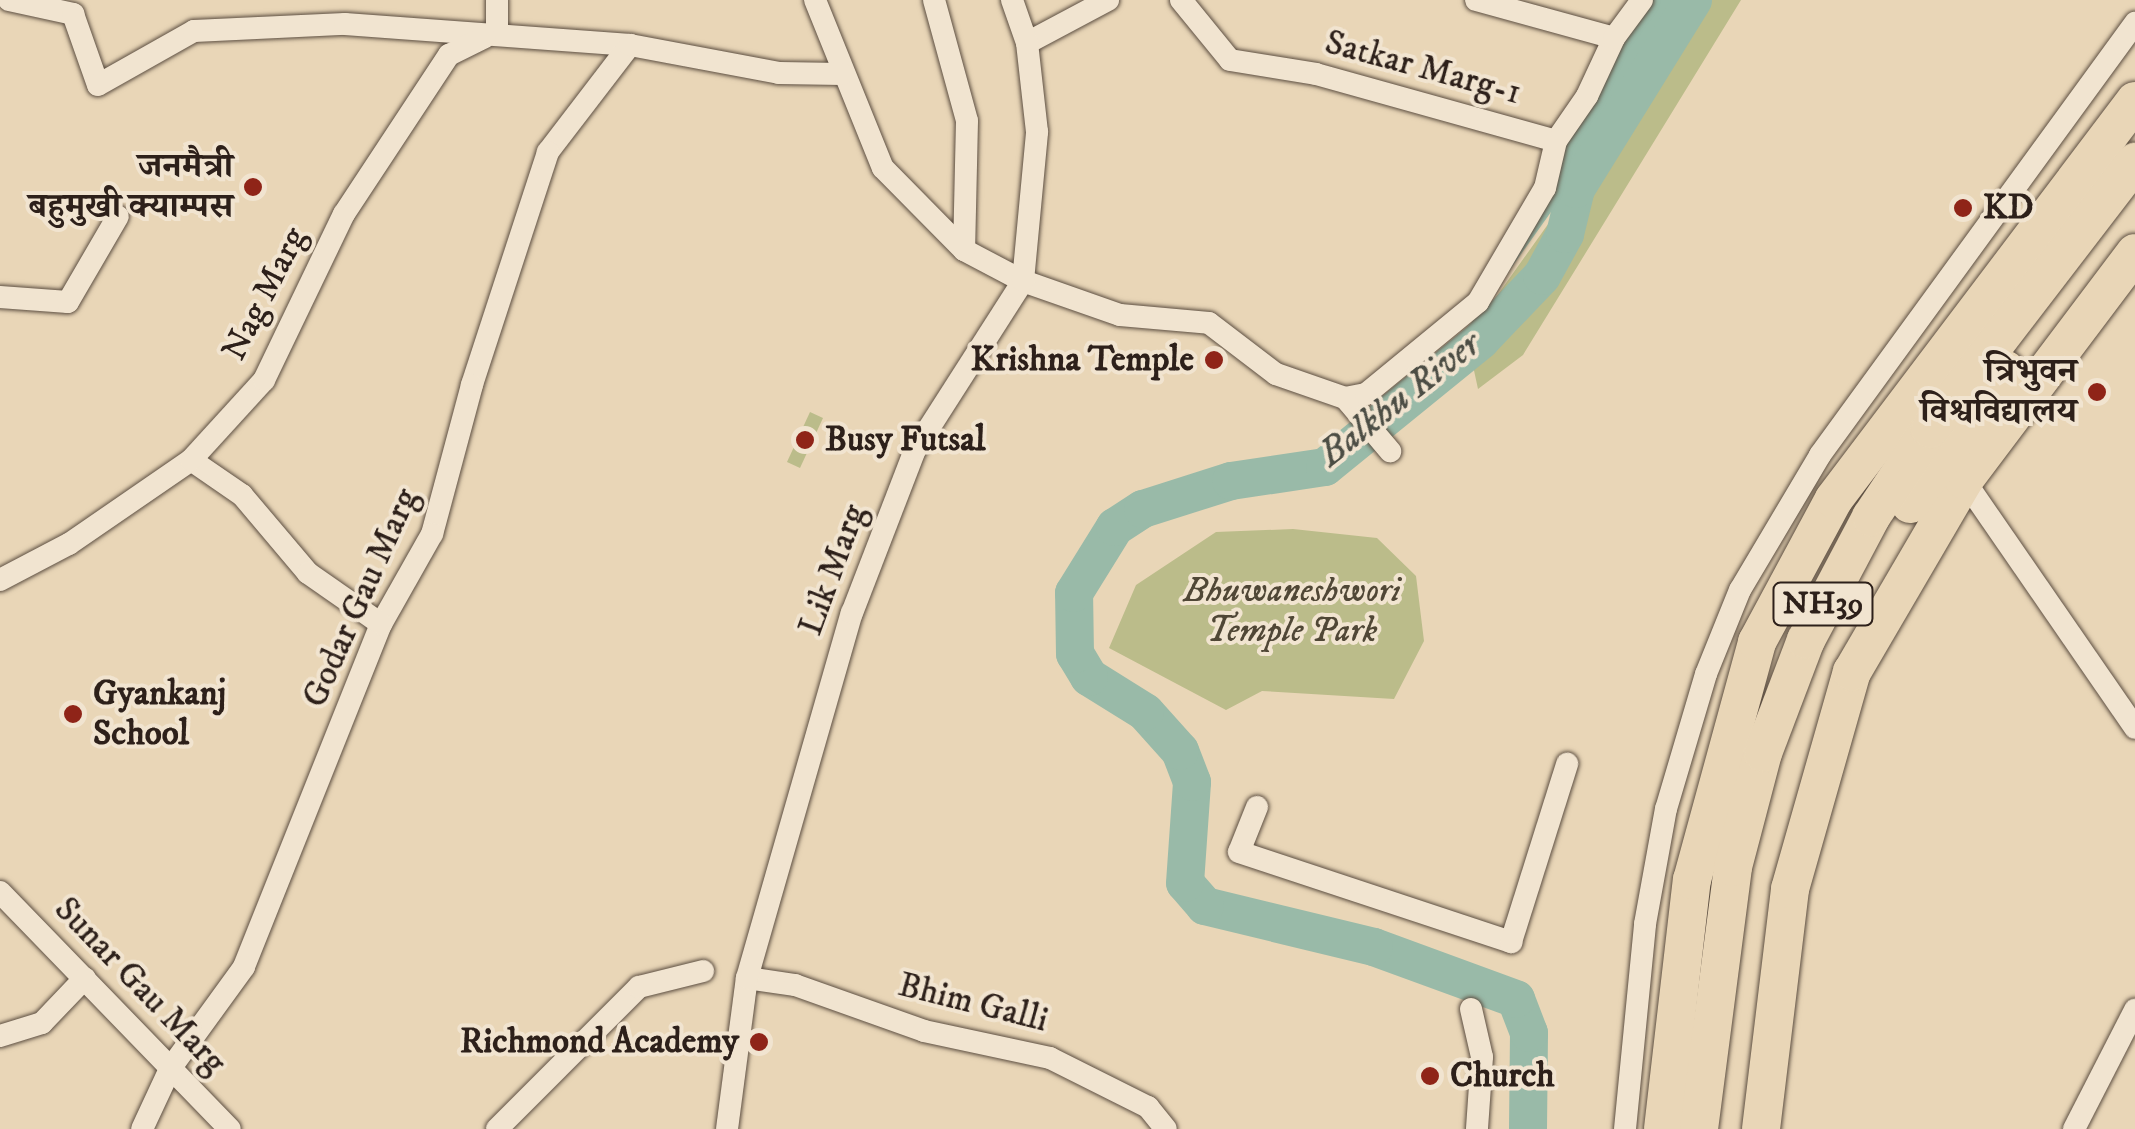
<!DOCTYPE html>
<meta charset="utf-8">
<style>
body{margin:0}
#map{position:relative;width:2135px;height:1129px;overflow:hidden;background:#e9d6b7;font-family:"IM FELL DW Pica","Noto Serif Devanagari",serif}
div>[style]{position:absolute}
.green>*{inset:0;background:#bbbc8a}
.water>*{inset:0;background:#99baa8}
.river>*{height:38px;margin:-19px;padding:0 19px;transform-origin:19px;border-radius:19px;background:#99baa8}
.roads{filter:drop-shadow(0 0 2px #5c4e41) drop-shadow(0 0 2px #5c4e41)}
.minor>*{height:22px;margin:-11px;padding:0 11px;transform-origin:11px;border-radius:11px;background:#f1e4d0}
.primary>*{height:38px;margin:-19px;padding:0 19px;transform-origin:19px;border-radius:19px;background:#e9d6b7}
.trunk>*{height:38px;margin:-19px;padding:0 19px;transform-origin:19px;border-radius:19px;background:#e9d6b7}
.dots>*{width:28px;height:28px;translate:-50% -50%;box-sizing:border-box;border:5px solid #f1e4d0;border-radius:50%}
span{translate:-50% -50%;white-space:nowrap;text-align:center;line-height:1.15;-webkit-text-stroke:8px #f1e4d0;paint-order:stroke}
.shield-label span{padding:2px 8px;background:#f1e4d0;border:2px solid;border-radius:8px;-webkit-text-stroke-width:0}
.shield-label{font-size:32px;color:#2d201a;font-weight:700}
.street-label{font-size:35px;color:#2d201a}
.poi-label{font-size:35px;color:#2d201a;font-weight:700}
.right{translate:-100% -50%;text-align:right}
.left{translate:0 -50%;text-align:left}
.park-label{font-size:35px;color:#504736;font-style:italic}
.water-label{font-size:38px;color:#4d4e45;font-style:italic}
</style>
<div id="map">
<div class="green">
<i style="clip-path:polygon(1689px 0,1741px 0,1523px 355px,1478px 389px,1467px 338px,1551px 220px)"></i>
<i style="clip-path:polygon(810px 412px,823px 418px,800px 468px,787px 462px)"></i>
<i style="clip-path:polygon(1293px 529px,1377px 538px,1416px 576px,1424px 641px,1394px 699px,1262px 691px,1226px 710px,1109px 648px,1136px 585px,1216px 532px)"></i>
</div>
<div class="water">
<i style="clip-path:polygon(1648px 0,1684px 0,1551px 212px,1467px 330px,1510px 264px,1578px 118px)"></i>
</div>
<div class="river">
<i style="left:1528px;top:1129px;width:96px;rotate:-89.4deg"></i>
<i style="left:1529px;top:1033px;width:36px;rotate:-111deg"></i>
<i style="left:1516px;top:999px;width:151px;rotate:-159.9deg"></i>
<i style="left:1374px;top:947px;width:174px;rotate:-166.4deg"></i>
<i style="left:1205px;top:906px;width:30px;rotate:-131deg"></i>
<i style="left:1185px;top:883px;width:101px;rotate:-86deg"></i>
<i style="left:1192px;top:782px;width:33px;rotate:-111deg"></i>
<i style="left:1180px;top:751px;width:52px;rotate:-131.9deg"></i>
<i style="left:1145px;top:712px;width:66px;rotate:-148deg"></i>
<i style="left:1089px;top:677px;width:27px;rotate:-121deg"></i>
<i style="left:1075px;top:654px;width:61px;rotate:-90.9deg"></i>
<i style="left:1074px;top:593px;width:78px;rotate:-58.2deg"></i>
<i style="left:1115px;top:527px;width:33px;rotate:-33deg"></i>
<i style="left:1143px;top:509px;width:92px;rotate:-17.7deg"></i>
<i style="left:1231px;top:481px;width:95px;rotate:-8.5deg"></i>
<i style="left:1325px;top:467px;width:201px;rotate:-39.1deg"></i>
<i style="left:1481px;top:340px;width:88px;rotate:-46.4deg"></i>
<i style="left:1542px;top:276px;width:48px;rotate:-61.3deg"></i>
<i style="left:1565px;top:234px;width:46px;rotate:-76.3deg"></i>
<i style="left:1576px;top:189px;width:222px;rotate:-58.2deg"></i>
</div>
<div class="roads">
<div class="minor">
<i style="left:9px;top:0;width:66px;rotate:12.3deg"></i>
<i style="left:73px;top:14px;width:75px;rotate:70.6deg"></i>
<i style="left:98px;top:85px;width:110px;rotate:-29.4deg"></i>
<i style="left:194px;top:31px;width:151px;rotate:-2.7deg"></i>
<i style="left:345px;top:24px;width:286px;rotate:4.2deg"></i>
<i style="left:630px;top:45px;width:135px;rotate:127.5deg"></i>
<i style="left:548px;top:152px;width:245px;rotate:108.1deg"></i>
<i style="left:472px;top:385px;width:154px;rotate:105deg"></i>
<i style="left:432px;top:534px;width:103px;rotate:119.5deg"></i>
<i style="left:381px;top:624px;width:369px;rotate:111.8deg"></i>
<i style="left:244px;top:967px;width:126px;rotate:126deg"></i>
<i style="left:170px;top:1069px;width:66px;rotate:115deg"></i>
<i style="left:815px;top:0;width:181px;rotate:68deg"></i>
<i style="left:883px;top:168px;width:115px;rotate:45.4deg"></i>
<i style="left:964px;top:250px;width:67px;rotate:27.7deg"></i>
<i style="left:1023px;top:281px;width:103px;rotate:19.3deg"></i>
<i style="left:1120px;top:315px;width:89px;rotate:5.1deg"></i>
<i style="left:1209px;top:323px;width:84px;rotate:37.3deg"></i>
<i style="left:1276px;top:374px;width:73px;rotate:19.2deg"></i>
<i style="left:1345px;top:398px;width:70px;rotate:49.7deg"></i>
<i style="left:934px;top:0;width:125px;rotate:74.7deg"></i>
<i style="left:967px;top:121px;width:129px;rotate:91.3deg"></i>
<i style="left:1181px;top:0;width:77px;rotate:50.8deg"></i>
<i style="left:1230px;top:60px;width:87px;rotate:9.2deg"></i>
<i style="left:1316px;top:74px;width:249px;rotate:15.6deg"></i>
<i style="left:1556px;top:141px;width:55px;rotate:-55.4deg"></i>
<i style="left:1587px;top:96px;width:64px;rotate:-65deg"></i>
<i style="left:1476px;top:0;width:143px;rotate:15.4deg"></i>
<i style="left:1614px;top:38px;width:47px;rotate:-53.6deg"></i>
<i style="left:497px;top:31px;width:31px;rotate:-90deg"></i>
<i style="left:1027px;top:43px;width:92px;rotate:-28deg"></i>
<i style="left:630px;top:45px;width:152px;rotate:10.6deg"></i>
<i style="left:779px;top:73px;width:63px;rotate:0.9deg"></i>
<i style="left:0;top:297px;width:68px;rotate:4.2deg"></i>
<i style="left:68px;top:302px;width:99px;rotate:-59.8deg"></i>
<i style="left:1345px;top:398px;width:21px;rotate:-11deg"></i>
<i style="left:1366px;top:394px;width:145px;rotate:-39.4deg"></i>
<i style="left:1478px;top:302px;width:132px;rotate:-59.6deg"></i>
<i style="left:1545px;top:188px;width:48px;rotate:-76.8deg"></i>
<i style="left:191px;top:460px;width:62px;rotate:34.5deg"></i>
<i style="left:242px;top:495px;width:102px;rotate:49.8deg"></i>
<i style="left:308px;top:573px;width:89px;rotate:34.9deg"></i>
<i style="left:1964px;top:480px;width:301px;rotate:55.4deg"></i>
<i style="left:0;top:580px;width:78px;rotate:-27.6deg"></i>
<i style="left:69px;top:544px;width:148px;rotate:-34.5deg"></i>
<i style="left:191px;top:460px;width:108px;rotate:-47.6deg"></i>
<i style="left:264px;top:380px;width:184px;rotate:-64.3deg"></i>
<i style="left:344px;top:214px;width:191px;rotate:-56.6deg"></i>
<i style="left:449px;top:55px;width:40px;rotate:-26.6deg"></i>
<i style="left:1257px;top:807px;width:48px;rotate:111.8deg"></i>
<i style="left:1239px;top:852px;width:287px;rotate:18.3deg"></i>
<i style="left:1511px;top:942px;width:187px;rotate:-72.5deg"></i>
<i style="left:0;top:892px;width:330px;rotate:45.9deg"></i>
<i style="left:747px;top:978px;width:49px;rotate:8.3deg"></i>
<i style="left:795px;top:985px;width:137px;rotate:19.6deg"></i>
<i style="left:924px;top:1031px;width:129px;rotate:12.1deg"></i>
<i style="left:1050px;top:1058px;width:110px;rotate:26.6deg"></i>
<i style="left:1148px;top:1107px;width:28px;rotate:51deg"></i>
<i style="left:1471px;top:1009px;width:49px;rotate:77.1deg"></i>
<i style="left:1482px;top:1057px;width:72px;rotate:94deg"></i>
<i style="left:0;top:1036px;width:44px;rotate:-17.2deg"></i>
<i style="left:42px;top:1023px;width:62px;rotate:-46.3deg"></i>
<i style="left:497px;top:1129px;width:201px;rotate:-45deg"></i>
<i style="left:639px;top:987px;width:66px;rotate:-14deg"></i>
<i style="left:727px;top:1129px;width:152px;rotate:-82.5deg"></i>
<i style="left:747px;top:978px;width:380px;rotate:-74deg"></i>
<i style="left:852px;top:613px;width:175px;rotate:-68.9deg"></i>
<i style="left:915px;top:450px;width:201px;rotate:-57.4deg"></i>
<i style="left:1023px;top:281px;width:150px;rotate:-84.6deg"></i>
<i style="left:1037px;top:132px;width:90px;rotate:-96.4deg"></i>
<i style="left:1027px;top:43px;width:46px;rotate:-109.2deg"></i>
<i style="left:1625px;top:1129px;width:206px;rotate:-84.4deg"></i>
<i style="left:1645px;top:924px;width:117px;rotate:-79.7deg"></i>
<i style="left:1666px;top:809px;width:141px;rotate:-73.5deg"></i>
<i style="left:1706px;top:674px;width:91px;rotate:-68deg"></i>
<i style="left:1740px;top:590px;width:157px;rotate:-59.3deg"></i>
<i style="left:1820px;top:455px;width:535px;rotate:-53.9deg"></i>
<i style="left:2074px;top:1129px;width:134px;rotate:-62.9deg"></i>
</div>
<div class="primary">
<i style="left:1663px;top:1129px;width:251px;rotate:-83.4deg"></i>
<i style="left:1692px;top:880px;width:247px;rotate:-74.7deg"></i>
<i style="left:1757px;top:642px;width:162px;rotate:-61.7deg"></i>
<i style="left:1834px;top:499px;width:499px;rotate:-52.9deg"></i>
<i style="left:1761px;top:1129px;width:242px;rotate:-83.1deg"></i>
<i style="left:1790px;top:889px;width:226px;rotate:-74.1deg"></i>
<i style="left:1852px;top:672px;width:222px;rotate:-59.7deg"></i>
<i style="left:1964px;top:480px;width:284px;rotate:-53deg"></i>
</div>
<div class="trunk">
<i style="left:1910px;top:504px;width:165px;rotate:-54.4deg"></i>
<i style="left:1699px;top:1129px;width:264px;rotate:-82.6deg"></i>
<i style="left:1733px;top:867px;width:118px;rotate:-75.3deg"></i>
<i style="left:1763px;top:753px;width:121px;rotate:-69.2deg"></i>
<i style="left:1806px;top:640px;width:139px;rotate:-62.1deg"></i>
<i style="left:1871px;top:517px;width:106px;rotate:-56.2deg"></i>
<i style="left:1930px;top:429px;width:337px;rotate:-52.5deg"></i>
</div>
</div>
<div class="dots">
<i style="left:253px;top:187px;background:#8f2418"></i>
<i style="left:1963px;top:208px;background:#8f2418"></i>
<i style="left:1214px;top:360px;background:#8f2418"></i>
<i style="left:2097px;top:392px;background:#8f2418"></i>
<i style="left:805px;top:440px;background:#8f2418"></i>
<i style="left:73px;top:714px;background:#8f2418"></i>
<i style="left:759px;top:1042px;background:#8f2418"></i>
<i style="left:1430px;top:1076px;background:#8f2418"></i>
</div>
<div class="shield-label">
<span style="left:1823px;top:604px">NH39</span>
</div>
<div class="street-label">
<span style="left:1423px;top:68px;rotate:15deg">Satkar Marg-1</span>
<span style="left:265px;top:294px;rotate:-63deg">Nag Marg</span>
<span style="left:833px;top:570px;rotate:-70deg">Lik Marg</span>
<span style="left:361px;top:598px;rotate:-66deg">Godar Gau Marg</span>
<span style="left:140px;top:986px;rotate:46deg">Sunar Gau Marg</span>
<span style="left:973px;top:1003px;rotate:14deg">Bhim Galli</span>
</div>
<div class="poi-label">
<span class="right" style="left:233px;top:187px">जनमैत्री<br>बहुमुखी क्याम्पस</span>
<span class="left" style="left:1983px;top:208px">KD</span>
<span class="right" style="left:1194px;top:360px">Krishna Temple</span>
<span class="right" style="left:2077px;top:392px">त्रिभुवन<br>विश्वविद्यालय</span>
<span class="left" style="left:825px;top:440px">Busy Futsal</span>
<span class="left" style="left:93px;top:714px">Gyankanj<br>School</span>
<span class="right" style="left:739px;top:1042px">Richmond Academy</span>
<span class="left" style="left:1450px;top:1076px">Church</span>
</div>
<div class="park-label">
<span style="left:1292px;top:611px">Bhuwaneshwori<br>Temple Park</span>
</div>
<div class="water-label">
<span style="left:1400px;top:400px;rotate:-38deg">Balkhu River</span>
</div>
</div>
